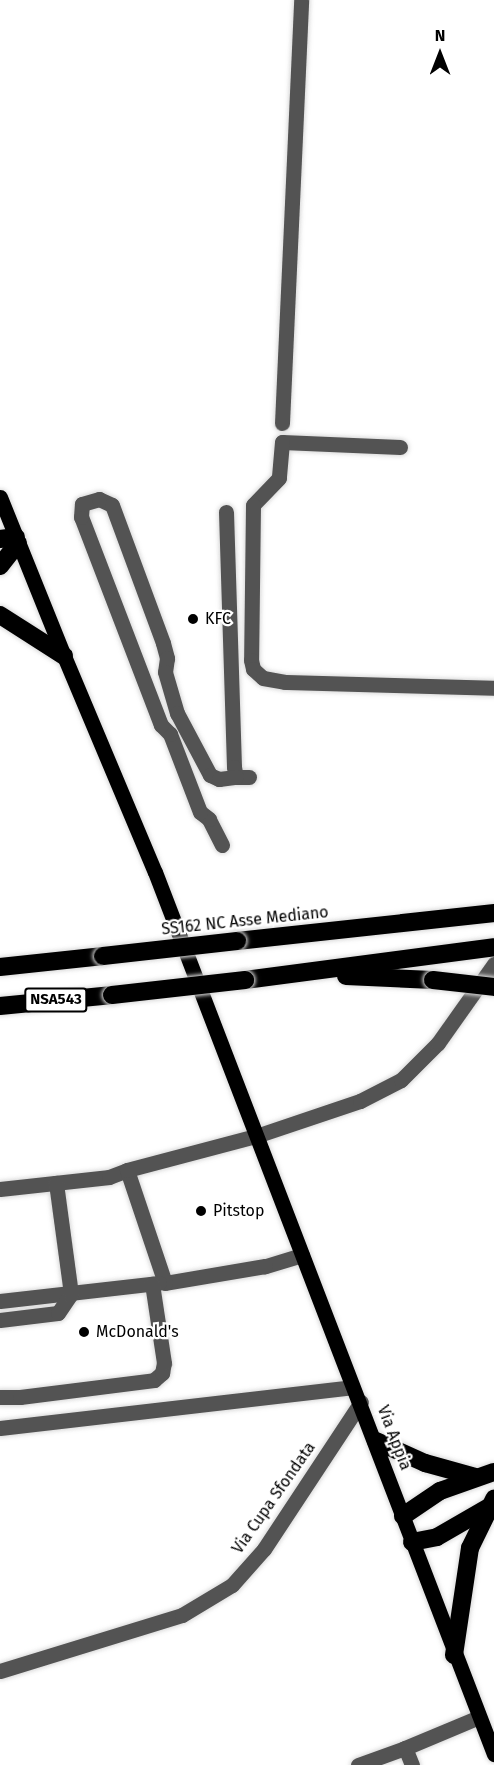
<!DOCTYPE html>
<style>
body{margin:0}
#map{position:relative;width:494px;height:1765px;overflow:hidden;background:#fff;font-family:"Fira Sans",sans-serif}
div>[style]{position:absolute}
.roads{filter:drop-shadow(0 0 2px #dbdbdb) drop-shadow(0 0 2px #dbdbdb)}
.minor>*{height:15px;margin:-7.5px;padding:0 7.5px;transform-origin:7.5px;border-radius:7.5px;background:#535353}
.major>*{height:15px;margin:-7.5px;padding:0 7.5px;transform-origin:7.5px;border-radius:7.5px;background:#000}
.highway>*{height:18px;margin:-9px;padding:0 9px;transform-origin:9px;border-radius:9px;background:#000}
.bridges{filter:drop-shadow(0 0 2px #dbdbdb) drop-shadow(0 0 2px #dbdbdb)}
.highway-bridge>*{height:18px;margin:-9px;padding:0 9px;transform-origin:9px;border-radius:9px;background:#000}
.dots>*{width:16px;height:16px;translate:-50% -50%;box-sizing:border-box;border:3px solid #fff;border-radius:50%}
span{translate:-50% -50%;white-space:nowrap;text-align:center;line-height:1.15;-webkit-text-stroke:4.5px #fff;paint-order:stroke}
.shield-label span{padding:2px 4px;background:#fff;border:2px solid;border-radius:4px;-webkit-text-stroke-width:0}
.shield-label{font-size:15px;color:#000;font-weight:700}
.poi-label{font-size:16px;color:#000}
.left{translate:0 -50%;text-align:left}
.street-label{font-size:16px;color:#000}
.north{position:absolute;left:410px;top:24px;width:60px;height:60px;-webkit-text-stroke:4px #fff;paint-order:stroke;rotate:0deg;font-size:16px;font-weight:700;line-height:24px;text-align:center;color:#000}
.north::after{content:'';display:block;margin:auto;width:21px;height:27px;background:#000;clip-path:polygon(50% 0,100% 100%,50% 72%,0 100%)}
</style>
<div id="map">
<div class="roads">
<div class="minor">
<i style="left:282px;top:423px;width:423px;rotate:-87.4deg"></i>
<i style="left:400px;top:447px;width:118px;rotate:-177.6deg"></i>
<i style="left:282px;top:442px;width:36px;rotate:95deg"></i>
<i style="left:279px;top:478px;width:37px;rotate:134deg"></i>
<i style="left:253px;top:505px;width:155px;rotate:90.7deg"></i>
<i style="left:251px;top:660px;width:9px;rotate:77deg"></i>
<i style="left:253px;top:669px;width:13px;rotate:42deg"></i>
<i style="left:263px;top:678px;width:22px;rotate:10deg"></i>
<i style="left:285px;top:682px;width:209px;rotate:1.6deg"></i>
<i style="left:226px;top:512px;width:255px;rotate:88.2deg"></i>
<i style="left:234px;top:767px;width:10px;rotate:79deg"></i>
<i style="left:236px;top:777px;width:13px"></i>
<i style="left:222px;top:845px;width:29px;rotate:-117deg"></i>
<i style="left:209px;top:819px;width:11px;rotate:-142deg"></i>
<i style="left:200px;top:812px;width:84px;rotate:-111deg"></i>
<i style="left:170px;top:734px;width:13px;rotate:-135deg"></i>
<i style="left:161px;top:725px;width:223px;rotate:-111deg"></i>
<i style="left:81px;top:517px;width:13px;rotate:-86deg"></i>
<i style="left:82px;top:504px;width:18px;rotate:-16deg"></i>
<i style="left:99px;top:499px;width:14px;rotate:25deg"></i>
<i style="left:112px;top:505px;width:147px;rotate:69.7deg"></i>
<i style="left:163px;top:643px;width:16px;rotate:75deg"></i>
<i style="left:167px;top:658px;width:14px;rotate:98deg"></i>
<i style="left:165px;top:672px;width:43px;rotate:73.7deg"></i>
<i style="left:177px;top:713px;width:70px;rotate:62deg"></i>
<i style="left:210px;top:775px;width:10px;rotate:24deg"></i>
<i style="left:219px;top:779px;width:17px;rotate:-7deg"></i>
<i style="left:0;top:1189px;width:110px;rotate:-6.3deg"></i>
<i style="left:109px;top:1177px;width:19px;rotate:-21deg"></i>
<i style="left:302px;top:1255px;width:39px;rotate:163deg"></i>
<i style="left:265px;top:1266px;width:101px;rotate:170.4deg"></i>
<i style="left:165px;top:1283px;width:119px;rotate:-108.6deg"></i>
<i style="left:127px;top:1170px;width:133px;rotate:-14.8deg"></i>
<i style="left:256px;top:1136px;width:110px;rotate:-18.6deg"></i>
<i style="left:360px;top:1101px;width:46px;rotate:-27.1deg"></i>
<i style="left:401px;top:1080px;width:52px;rotate:-45deg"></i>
<i style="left:438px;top:1043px;width:97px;rotate:-54.7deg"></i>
<i style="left:0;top:1301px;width:160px;rotate:-6.5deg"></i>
<i style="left:0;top:1320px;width:58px;rotate:-6.9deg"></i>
<i style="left:58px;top:1313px;width:23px;rotate:-56deg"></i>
<i style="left:71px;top:1294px;width:112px;rotate:-97.7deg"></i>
<i style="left:0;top:1397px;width:20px"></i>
<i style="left:20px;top:1397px;width:135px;rotate:-7.2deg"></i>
<i style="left:154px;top:1380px;width:11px;rotate:-41deg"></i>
<i style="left:162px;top:1373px;width:10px;rotate:-79deg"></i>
<i style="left:164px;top:1363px;width:80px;rotate:-98.6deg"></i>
<i style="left:0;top:1428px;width:354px;rotate:-6.6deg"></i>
<i style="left:0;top:1671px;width:190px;rotate:-17.1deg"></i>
<i style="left:182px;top:1615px;width:58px;rotate:-31deg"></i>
<i style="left:232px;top:1585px;width:48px;rotate:-48.4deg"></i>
<i style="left:264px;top:1549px;width:176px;rotate:-56.6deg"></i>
<i style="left:358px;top:1765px;width:50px;rotate:-19.9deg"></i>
<i style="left:412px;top:1765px;width:18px;rotate:-112deg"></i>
<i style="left:405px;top:1748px;width:80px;rotate:-22.7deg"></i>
</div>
<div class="major">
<i style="left:0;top:497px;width:171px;rotate:68.1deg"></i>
<i style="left:64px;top:656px;width:234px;rotate:67.2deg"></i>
<i style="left:155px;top:872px;width:945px;rotate:68.98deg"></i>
</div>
<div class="highway">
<i style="left:0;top:539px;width:16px;rotate:-7deg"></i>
<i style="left:0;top:566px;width:29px;rotate:-52deg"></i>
<i style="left:0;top:615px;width:76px;rotate:32.6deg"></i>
<i style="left:237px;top:941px;width:259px;rotate:-6.2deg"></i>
<i style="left:0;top:967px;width:104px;rotate:-6.1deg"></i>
<i style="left:346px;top:976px;width:87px;rotate:2.6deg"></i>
<i style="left:245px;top:980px;width:251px;rotate:-7.5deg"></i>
<i style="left:0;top:1006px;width:113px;rotate:-5.6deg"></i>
<i style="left:376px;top:1441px;width:54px;rotate:24.2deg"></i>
<i style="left:425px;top:1463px;width:53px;rotate:15.4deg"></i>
<i style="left:403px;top:1516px;width:45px;rotate:-34deg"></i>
<i style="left:440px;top:1491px;width:57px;rotate:-19.4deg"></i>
<i style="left:412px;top:1542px;width:25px;rotate:-11deg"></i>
<i style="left:437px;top:1537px;width:60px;rotate:-30deg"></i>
<i style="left:454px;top:1655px;width:108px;rotate:-81.5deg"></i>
<i style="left:470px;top:1548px;width:55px;rotate:-63.9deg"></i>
</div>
</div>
<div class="bridges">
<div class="highway-bridge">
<i style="left:103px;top:956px;width:135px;rotate:-6.4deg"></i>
<i style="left:433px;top:980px;width:61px;rotate:6.5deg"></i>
<i style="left:112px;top:995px;width:134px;rotate:-6.4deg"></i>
</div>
</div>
<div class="dots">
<i style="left:193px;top:619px;background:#000"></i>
<i style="left:201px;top:1211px;background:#000"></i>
<i style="left:84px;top:1332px;background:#000"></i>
</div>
<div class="shield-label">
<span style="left:56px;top:1000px">NSA543</span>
</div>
<div class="poi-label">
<span class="left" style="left:205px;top:619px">KFC</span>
<span class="left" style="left:213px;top:1211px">Pitstop</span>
<span class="left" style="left:96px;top:1332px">McDonald's</span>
</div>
<div class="street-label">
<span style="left:245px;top:921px;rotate:-6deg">SS162 NC Asse Mediano</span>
<span style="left:394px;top:1438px;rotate:69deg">Via Appia</span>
<span style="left:274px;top:1498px;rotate:-55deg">Via Cupa Sfondata</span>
</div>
<div class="north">N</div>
</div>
